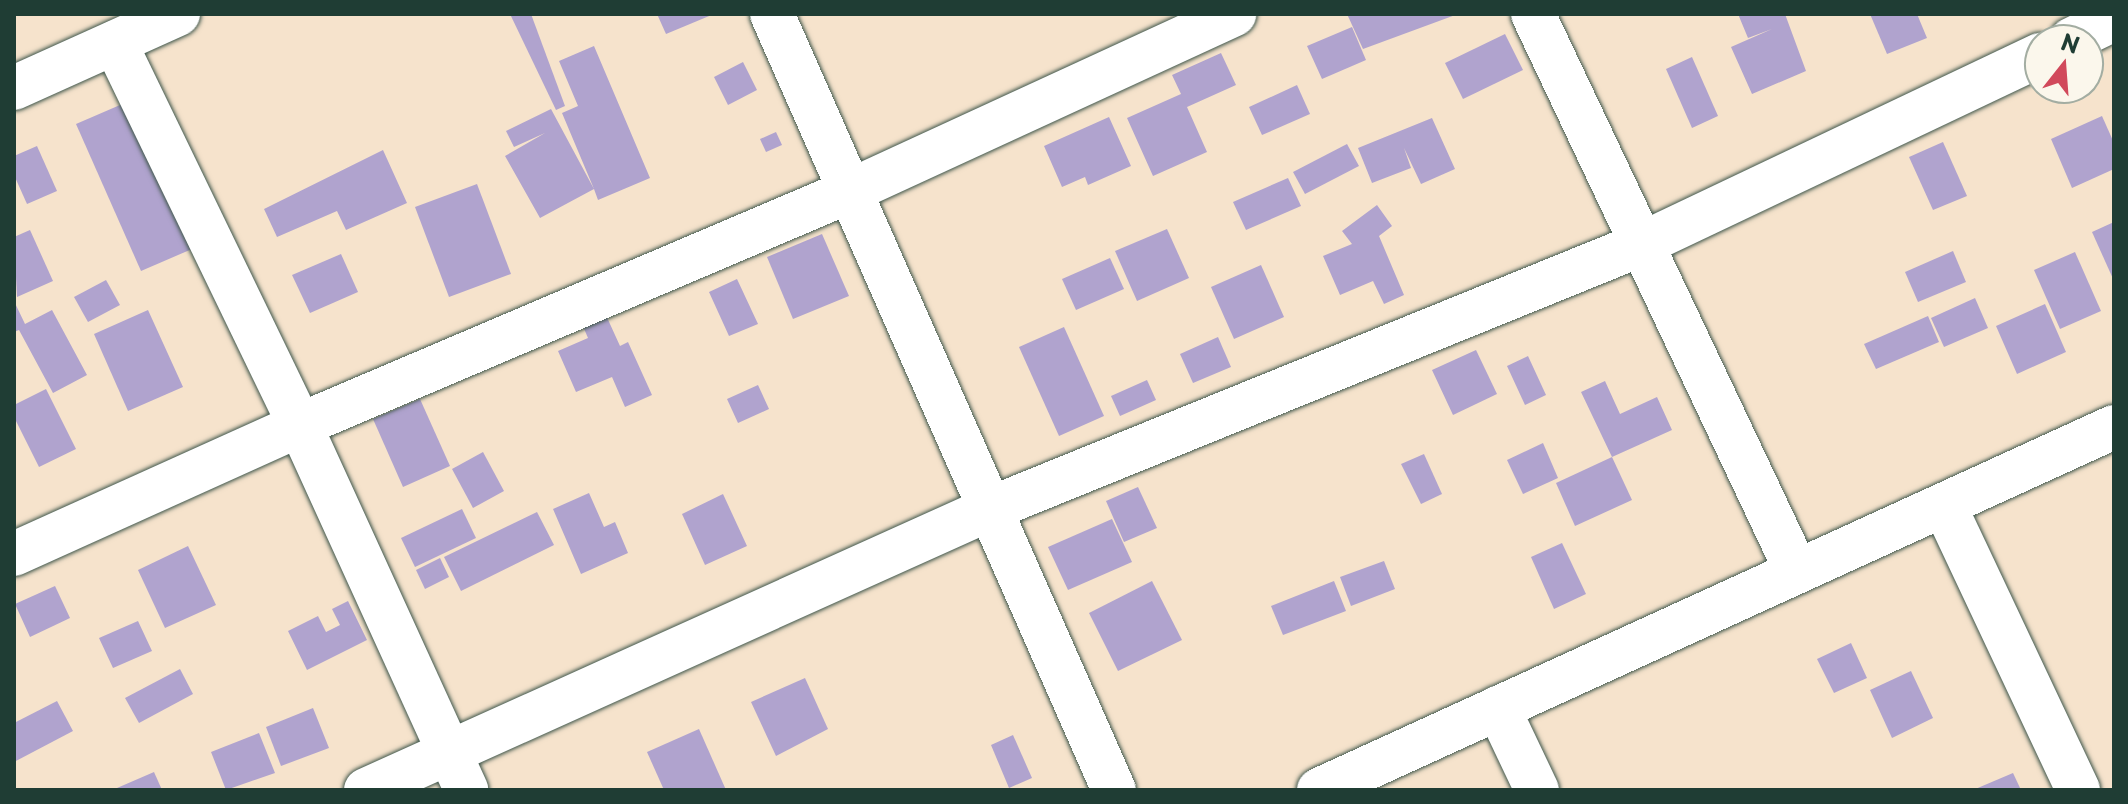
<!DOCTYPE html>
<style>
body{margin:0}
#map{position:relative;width:2128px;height:804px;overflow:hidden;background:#f6e3cc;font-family:"Playpen Sans",sans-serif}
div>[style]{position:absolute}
.building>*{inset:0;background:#b0a3ce}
.roads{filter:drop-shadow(0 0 2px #3f564b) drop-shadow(0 0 2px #3f564b)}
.minor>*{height:44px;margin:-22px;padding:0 22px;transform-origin:22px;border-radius:22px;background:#fff}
span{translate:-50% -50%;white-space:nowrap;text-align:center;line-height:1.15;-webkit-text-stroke:6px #fbf7ec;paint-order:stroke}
.frame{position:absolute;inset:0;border:16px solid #1f3d34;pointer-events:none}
.north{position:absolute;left:2024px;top:24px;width:80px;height:80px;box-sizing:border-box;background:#fbf7ec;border:2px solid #a3ada2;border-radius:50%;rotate:17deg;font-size:22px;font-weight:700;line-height:32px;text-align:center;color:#1f3d34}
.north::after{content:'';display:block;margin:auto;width:28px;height:36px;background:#d1495b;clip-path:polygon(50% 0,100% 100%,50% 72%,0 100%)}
</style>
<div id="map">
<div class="building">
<i style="clip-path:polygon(510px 14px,531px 14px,565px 106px,556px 110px)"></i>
<i style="clip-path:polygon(657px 14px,714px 14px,666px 34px)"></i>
<i style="clip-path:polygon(1347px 14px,1458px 14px,1363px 49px)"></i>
<i style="clip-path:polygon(1738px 14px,1785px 14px,1806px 71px,1752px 94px,1731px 47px,1772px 29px,1748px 38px)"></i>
<i style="clip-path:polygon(1870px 14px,1917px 14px,1927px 38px,1887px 54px)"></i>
<i style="clip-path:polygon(1352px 27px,1366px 60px,1322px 79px,1307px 46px)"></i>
<i style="clip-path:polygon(1505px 34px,1523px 70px,1463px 99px,1445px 63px)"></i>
<i style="clip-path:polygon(594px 46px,650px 178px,598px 200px,594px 189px,540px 218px,505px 156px,545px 133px,514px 147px,506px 131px,551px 109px,594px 189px,562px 113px,578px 106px,559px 61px)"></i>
<i style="clip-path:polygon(1221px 53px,1236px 85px,1187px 107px,1207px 152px,1153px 176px,1127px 118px,1181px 94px,1172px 75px)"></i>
<i style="clip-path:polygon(1692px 57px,1718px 116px,1692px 128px,1666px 69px)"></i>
<i style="clip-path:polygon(743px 62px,757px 90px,728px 105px,714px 77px)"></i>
<i style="clip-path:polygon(1297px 85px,1310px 114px,1262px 135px,1249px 107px)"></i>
<i style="clip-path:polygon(127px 102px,192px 249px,141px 271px,76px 124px)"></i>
<i style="clip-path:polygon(2102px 116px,2114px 143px,2114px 169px,2072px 188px,2051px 139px)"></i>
<i style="clip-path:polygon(1109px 117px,1131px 166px,1088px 185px,1085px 177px,1062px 187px,1044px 146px)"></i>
<i style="clip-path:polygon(1432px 118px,1455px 169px,1421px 184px,1404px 148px,1411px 168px,1372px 183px,1358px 148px)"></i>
<i style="clip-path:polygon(776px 132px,782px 145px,766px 152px,760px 139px)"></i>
<i style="clip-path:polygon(1943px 142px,1967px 196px,1933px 210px,1909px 157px)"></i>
<i style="clip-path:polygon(1347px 144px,1359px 166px,1305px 194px,1293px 172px)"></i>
<i style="clip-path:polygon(37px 146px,57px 191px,27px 204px,14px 175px,14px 156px)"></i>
<i style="clip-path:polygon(383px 150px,407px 203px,346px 230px,337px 211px,277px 237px,264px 209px)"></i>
<i style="clip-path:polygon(1288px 178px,1301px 206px,1246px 230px,1233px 202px)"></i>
<i style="clip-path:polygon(477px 184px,511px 274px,449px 297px,415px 207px)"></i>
<i style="clip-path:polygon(1377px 205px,1392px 226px,1379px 236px,1404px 295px,1384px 304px,1373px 281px,1340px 295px,1323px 256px,1352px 244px,1342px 231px)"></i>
<i style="clip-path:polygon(2114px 222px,2114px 281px,2092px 232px)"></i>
<i style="clip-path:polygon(1167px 229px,1189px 278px,1137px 301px,1115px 251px)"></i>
<i style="clip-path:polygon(30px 230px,53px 281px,17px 297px,14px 237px)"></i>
<i style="clip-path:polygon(822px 234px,849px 296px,793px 319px,767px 257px)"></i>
<i style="clip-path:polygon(1953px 251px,1966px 282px,1918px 302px,1905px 272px)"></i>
<i style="clip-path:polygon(2075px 252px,2101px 311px,2060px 329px,2034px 270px)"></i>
<i style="clip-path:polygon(341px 254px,358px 292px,310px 313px,292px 275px)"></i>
<i style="clip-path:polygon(1110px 258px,1124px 289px,1076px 310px,1062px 279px)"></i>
<i style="clip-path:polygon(1261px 265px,1284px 317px,1234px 339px,1211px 287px)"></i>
<i style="clip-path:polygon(737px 279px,758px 324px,729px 336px,709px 292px)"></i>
<i style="clip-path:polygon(106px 280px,120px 305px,88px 322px,74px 297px)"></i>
<i style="clip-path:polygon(1975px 298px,1988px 328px,1944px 347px,1931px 318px)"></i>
<i style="clip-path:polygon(14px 301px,25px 324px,52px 310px,87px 375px,53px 393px,19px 330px,14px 332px)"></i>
<i style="clip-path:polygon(2045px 304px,2066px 352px,2017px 374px,1996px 326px)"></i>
<i style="clip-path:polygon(148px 310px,183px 387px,128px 411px,94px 334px)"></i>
<i style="clip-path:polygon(605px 313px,620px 346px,628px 342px,652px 395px,625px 407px,612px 377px,576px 392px,558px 351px,588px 338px,582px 324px)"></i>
<i style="clip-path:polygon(1928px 316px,1939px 342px,1876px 369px,1864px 344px)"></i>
<i style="clip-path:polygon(1064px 327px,1104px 416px,1059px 436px,1019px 347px)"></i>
<i style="clip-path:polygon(1218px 337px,1231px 367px,1193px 383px,1180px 354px)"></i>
<i style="clip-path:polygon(1476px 350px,1497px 394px,1453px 415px,1432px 370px)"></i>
<i style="clip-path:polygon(1528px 356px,1546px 395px,1525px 405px,1507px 366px)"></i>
<i style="clip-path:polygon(1147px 380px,1156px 400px,1120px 416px,1111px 396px)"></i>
<i style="clip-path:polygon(1605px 381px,1620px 414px,1657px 397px,1672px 430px,1612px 457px,1581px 392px)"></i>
<i style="clip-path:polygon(758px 385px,769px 409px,738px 423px,727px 399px)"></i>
<i style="clip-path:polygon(46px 389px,76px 449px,39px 467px,14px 417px,14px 405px)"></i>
<i style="clip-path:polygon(420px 399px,450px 466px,403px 487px,373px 419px)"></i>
<i style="clip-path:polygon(1543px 443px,1558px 478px,1523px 494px,1507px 460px)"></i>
<i style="clip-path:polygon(483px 452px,504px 491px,473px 508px,452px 469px)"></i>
<i style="clip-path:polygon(1424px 454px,1442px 494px,1421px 504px,1401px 464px)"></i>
<i style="clip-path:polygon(1612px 457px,1632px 500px,1575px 526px,1556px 483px)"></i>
<i style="clip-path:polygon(1138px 487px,1157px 528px,1124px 542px,1106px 501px)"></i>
<i style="clip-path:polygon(589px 493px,604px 527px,615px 522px,628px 553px,581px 574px,553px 509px)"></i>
<i style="clip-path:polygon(723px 494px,747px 546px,705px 565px,682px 514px)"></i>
<i style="clip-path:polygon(462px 509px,476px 538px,415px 567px,401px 538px)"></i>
<i style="clip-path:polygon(537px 512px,554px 545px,461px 591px,444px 557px)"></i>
<i style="clip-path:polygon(1112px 519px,1132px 562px,1068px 590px,1048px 547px)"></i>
<i style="clip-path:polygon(1562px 543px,1586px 594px,1554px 609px,1531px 557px)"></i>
<i style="clip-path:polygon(188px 546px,216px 605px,165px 628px,138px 570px)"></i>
<i style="clip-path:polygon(440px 558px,449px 577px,425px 589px,416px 570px)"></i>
<i style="clip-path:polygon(1384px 561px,1395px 589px,1351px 606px,1340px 577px)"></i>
<i style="clip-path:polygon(1152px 581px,1182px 640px,1118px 671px,1089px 613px)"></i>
<i style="clip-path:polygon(1334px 581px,1346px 611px,1283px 635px,1271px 606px)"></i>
<i style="clip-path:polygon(55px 586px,70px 618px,30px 637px,15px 604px)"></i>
<i style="clip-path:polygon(348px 601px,367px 640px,307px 670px,288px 631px,318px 616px,326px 632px,340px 625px,332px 609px)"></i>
<i style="clip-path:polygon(138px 621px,152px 651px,113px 668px,99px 638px)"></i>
<i style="clip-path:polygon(1851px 643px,1867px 678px,1834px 693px,1817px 659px)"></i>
<i style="clip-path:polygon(180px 669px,193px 694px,139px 723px,125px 698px)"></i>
<i style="clip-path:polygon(1911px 671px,1933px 718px,1892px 738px,1870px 690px)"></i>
<i style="clip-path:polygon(805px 678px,828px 729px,776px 756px,751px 702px)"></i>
<i style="clip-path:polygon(57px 701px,73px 731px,14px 762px,14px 723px)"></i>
<i style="clip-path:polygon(313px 708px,329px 748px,281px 766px,266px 727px)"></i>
<i style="clip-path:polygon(699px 729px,726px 790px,664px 790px,647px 752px)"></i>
<i style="clip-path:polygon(259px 733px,275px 773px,226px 790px,211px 752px)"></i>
<i style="clip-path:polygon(1013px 735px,1032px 778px,1009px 788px,991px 745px)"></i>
<i style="clip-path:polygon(154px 772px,162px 790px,118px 790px,117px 788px)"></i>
<i style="clip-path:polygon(2013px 773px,2021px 790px,1973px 790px,1980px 787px)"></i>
</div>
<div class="roads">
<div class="minor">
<i style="left:772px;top:14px;width:848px;rotate:66.22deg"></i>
<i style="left:1533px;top:14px;width:617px;rotate:64.68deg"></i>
<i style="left:2071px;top:40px;width:48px;rotate:-26deg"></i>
<i style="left:115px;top:43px;width:424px;rotate:64.2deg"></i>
<i style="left:300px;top:425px;width:401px;rotate:65.5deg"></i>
<i style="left:14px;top:88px;width:180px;rotate:-24.3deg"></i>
<i style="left:1944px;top:505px;width:315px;rotate:64.8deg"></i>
<i style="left:14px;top:554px;width:314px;rotate:-24.3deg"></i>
<i style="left:300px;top:425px;width:598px;rotate:-23.05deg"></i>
<i style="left:850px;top:191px;width:423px;rotate:-24.7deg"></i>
<i style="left:1498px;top:708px;width:91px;rotate:64.6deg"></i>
<i style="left:366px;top:790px;width:681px;rotate:-24.27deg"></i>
<i style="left:987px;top:510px;width:707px;rotate:-22.1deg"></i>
<i style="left:1642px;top:244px;width:441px;rotate:-25.4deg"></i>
<i style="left:1319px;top:790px;width:874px;rotate:-24.54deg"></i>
</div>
</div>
<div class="frame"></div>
<div class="north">N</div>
</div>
